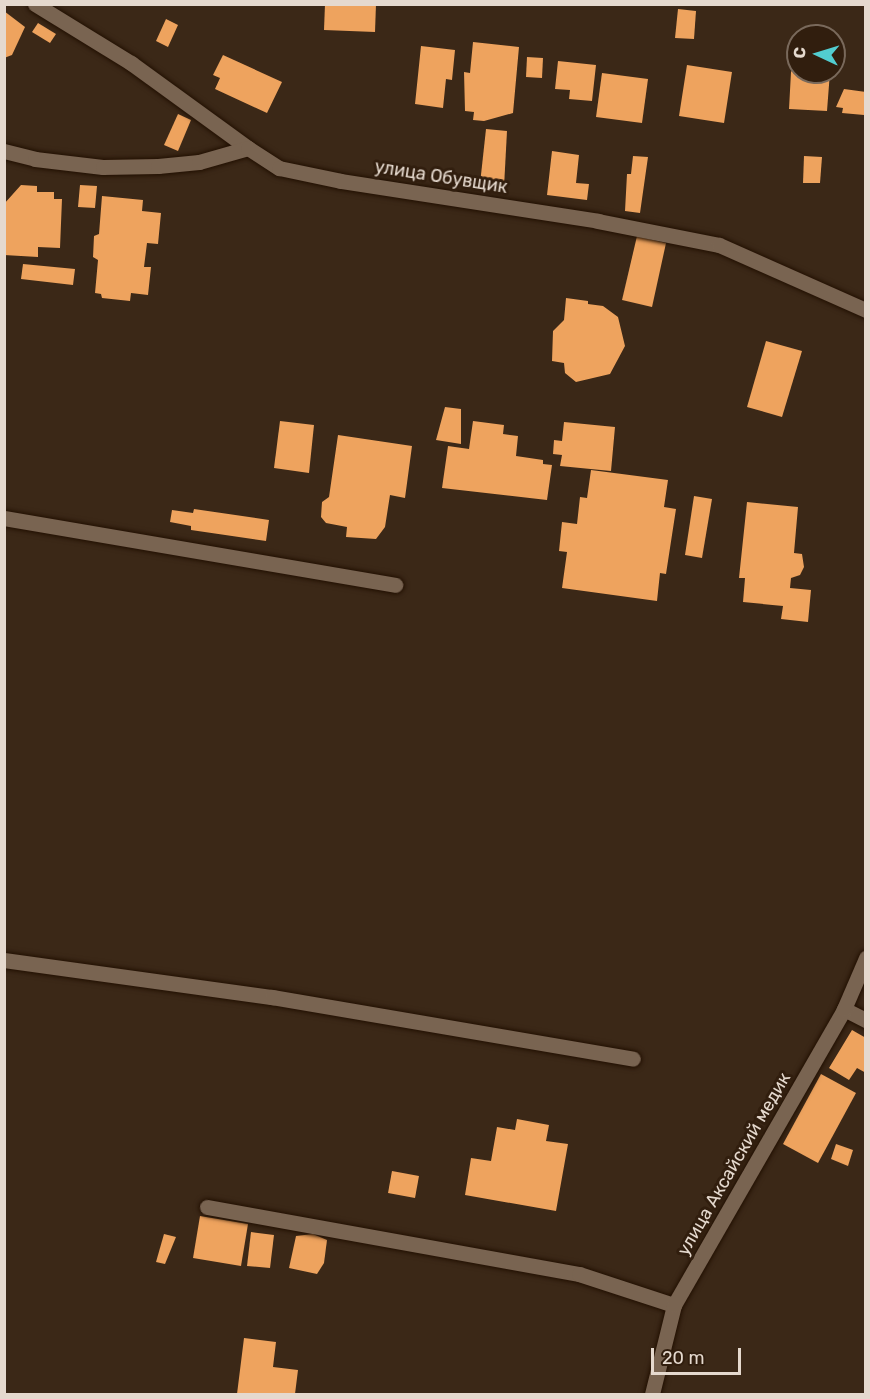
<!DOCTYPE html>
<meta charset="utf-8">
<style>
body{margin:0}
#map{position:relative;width:870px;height:1399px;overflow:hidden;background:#3b2817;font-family:Rubik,sans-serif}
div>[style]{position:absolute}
.building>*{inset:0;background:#eea35e}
.roads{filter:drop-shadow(0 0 2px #221002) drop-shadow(0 0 2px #221002)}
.street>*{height:15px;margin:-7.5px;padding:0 7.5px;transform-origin:7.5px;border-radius:7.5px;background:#796451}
span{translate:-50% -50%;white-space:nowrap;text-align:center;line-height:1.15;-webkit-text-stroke:6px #311e0e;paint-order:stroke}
.street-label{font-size:18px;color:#e5d9ce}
.frame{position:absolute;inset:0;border:6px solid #e5d9ce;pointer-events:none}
.north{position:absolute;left:786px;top:24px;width:60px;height:60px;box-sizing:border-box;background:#311e0e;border:2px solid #79695b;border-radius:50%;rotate:274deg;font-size:16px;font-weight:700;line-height:24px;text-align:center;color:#e5d9ce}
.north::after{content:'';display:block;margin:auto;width:21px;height:27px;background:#52cdd0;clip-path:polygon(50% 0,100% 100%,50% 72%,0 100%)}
.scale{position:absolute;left:651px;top:1348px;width:90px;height:27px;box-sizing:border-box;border:3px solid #e5d9ce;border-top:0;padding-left:8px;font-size:18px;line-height:21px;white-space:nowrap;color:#e5d9ce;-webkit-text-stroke:4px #311e0e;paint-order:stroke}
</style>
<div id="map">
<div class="building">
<i style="clip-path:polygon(325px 4px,376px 4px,375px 32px,324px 30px)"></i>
<i style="clip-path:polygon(678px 9px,696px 11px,694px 39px,675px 38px)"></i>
<i style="clip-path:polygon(4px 11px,25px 27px,12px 55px,4px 58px)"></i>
<i style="clip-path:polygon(166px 19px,178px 25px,168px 47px,156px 41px)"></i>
<i style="clip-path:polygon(38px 23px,56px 34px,50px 43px,32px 32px)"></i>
<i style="clip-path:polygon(473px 42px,519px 47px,513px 113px,484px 121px,473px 120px,474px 112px,465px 111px,464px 72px,470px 73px)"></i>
<i style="clip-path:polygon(421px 46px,455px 50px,452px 80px,446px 79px,443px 108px,415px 104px)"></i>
<i style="clip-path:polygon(223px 55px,282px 82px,267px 113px,215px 89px,220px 78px,213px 75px)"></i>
<i style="clip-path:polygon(527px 57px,543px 58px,542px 78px,526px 77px)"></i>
<i style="clip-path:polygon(558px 61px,596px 65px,592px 101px,569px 99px,570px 90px,555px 89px)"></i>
<i style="clip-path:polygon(798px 61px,798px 72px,830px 72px,827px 111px,789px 109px,791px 72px)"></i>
<i style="clip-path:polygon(687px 65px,732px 72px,724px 123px,679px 116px)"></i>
<i style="clip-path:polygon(602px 73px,648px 79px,642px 123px,596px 117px)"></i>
<i style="clip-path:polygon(844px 89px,866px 92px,864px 115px,842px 113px,843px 108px,836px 107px)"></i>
<i style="clip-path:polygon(178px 114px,191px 120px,178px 151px,164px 145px)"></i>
<i style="clip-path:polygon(486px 129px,507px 131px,504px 187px,480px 184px)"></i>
<i style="clip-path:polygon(552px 151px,579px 155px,576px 183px,589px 184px,587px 200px,547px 195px)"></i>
<i style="clip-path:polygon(633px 156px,648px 157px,640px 213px,625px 211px,627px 174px,631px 174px)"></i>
<i style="clip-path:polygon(804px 156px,822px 157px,820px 183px,803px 183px)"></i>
<i style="clip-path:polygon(21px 185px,37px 186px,37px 192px,54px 192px,54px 199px,62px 199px,60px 248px,38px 247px,38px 257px,4px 255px,4px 204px)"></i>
<i style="clip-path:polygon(80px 185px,97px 186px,95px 208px,78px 207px)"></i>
<i style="clip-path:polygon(102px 196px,143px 200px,142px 211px,161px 213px,158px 244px,147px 243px,144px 267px,151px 267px,148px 295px,131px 293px,130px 301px,102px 298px,101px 294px,95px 293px,98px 260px,93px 257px,94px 236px,99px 234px)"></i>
<i style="clip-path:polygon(637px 236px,666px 243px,652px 307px,622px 300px)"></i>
<i style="clip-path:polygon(23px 264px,75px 269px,73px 285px,21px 279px)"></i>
<i style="clip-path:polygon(566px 298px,588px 301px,588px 304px,603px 306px,618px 317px,625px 346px,610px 374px,576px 382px,565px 373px,564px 363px,552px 361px,553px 331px,564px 320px)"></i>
<i style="clip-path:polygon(766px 341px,802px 351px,782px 417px,747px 407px)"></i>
<i style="clip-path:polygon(445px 407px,461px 409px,461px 444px,436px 440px)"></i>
<i style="clip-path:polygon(280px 421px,314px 425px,309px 473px,274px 468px)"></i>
<i style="clip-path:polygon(473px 421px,504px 425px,503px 434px,518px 436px,516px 456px,543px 460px,543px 464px,552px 465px,547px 500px,442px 488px,448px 446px,469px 449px)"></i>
<i style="clip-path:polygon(564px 422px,615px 427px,611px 471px,560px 466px,562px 455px,553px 454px,554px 440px,562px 441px)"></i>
<i style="clip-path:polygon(338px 435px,412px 446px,405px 498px,390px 495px,385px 527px,376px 539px,346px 537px,347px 527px,326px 523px,321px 517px,322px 502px,329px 497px)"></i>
<i style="clip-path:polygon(591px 470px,668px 480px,664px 507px,676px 509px,666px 574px,660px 573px,657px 601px,562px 588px,567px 552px,559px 551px,562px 522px,577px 524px,580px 497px,587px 498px)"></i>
<i style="clip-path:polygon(694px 496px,712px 499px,702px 558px,685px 555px)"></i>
<i style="clip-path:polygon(747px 502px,798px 507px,794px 553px,802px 554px,804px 567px,800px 575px,791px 578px,790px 588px,811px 590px,808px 622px,781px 619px,783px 606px,743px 602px,745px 578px,739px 578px)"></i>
<i style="clip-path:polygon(194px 509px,269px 520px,266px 541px,191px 530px,191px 526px,170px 522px,172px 510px,193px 513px)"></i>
<i style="clip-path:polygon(852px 1030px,866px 1038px,866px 1073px,857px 1068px,849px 1080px,829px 1068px)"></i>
<i style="clip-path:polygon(821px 1074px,856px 1093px,818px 1163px,783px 1144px)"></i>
<i style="clip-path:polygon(517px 1119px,549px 1125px,546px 1141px,568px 1144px,556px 1211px,465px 1195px,471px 1158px,491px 1161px,497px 1127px,515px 1130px)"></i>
<i style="clip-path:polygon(836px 1144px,853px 1150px,848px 1166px,831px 1159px)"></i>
<i style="clip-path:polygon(392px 1171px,419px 1176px,415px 1198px,388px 1193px)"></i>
<i style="clip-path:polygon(200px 1216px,248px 1224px,241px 1266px,193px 1258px)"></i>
<i style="clip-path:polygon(251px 1232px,274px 1235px,270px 1268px,247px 1266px)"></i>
<i style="clip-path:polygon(164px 1234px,176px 1237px,165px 1264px,156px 1262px)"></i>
<i style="clip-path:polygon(313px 1234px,327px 1240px,324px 1263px,317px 1274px,289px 1268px,296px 1236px)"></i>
<i style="clip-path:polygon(244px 1338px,276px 1342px,273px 1367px,298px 1370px,295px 1394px,237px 1394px)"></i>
</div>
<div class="roads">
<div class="street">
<i style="left:35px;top:4px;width:113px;rotate:31.6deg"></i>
<i style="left:131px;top:63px;width:145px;rotate:36deg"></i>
<i style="left:4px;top:151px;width:32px;rotate:14deg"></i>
<i style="left:35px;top:159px;width:68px;rotate:6.7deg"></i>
<i style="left:103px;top:167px;width:55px;rotate:-1deg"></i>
<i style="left:158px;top:166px;width:41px;rotate:-5.6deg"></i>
<i style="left:199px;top:162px;width:51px;rotate:-15.9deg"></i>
<i style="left:248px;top:148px;width:37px;rotate:33deg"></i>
<i style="left:279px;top:168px;width:63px;rotate:11.8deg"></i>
<i style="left:341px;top:181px;width:260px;rotate:8.8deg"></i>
<i style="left:598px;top:221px;width:123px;rotate:11.2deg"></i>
<i style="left:719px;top:245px;width:161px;rotate:23.9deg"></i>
<i style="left:4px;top:518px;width:397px;rotate:9.7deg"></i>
<i style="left:4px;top:960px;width:271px;rotate:7.9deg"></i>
<i style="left:272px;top:997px;width:366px;rotate:9.7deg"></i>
<i style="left:844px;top:1009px;width:25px;rotate:27deg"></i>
<i style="left:207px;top:1207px;width:378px;rotate:10.2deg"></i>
<i style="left:579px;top:1274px;width:100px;rotate:18.1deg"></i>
<i style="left:652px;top:1394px;width:92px;rotate:-76.1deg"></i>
<i style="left:674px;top:1305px;width:341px;rotate:-60.1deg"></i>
<i style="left:844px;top:1009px;width:56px;rotate:-66.7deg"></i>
</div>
</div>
<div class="street-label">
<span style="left:441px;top:177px;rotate:9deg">улица Обувщик</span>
<span style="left:734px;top:1164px;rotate:-60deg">улица Аксайский медик</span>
</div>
<div class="frame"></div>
<div class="north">С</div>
<div class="scale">20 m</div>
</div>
